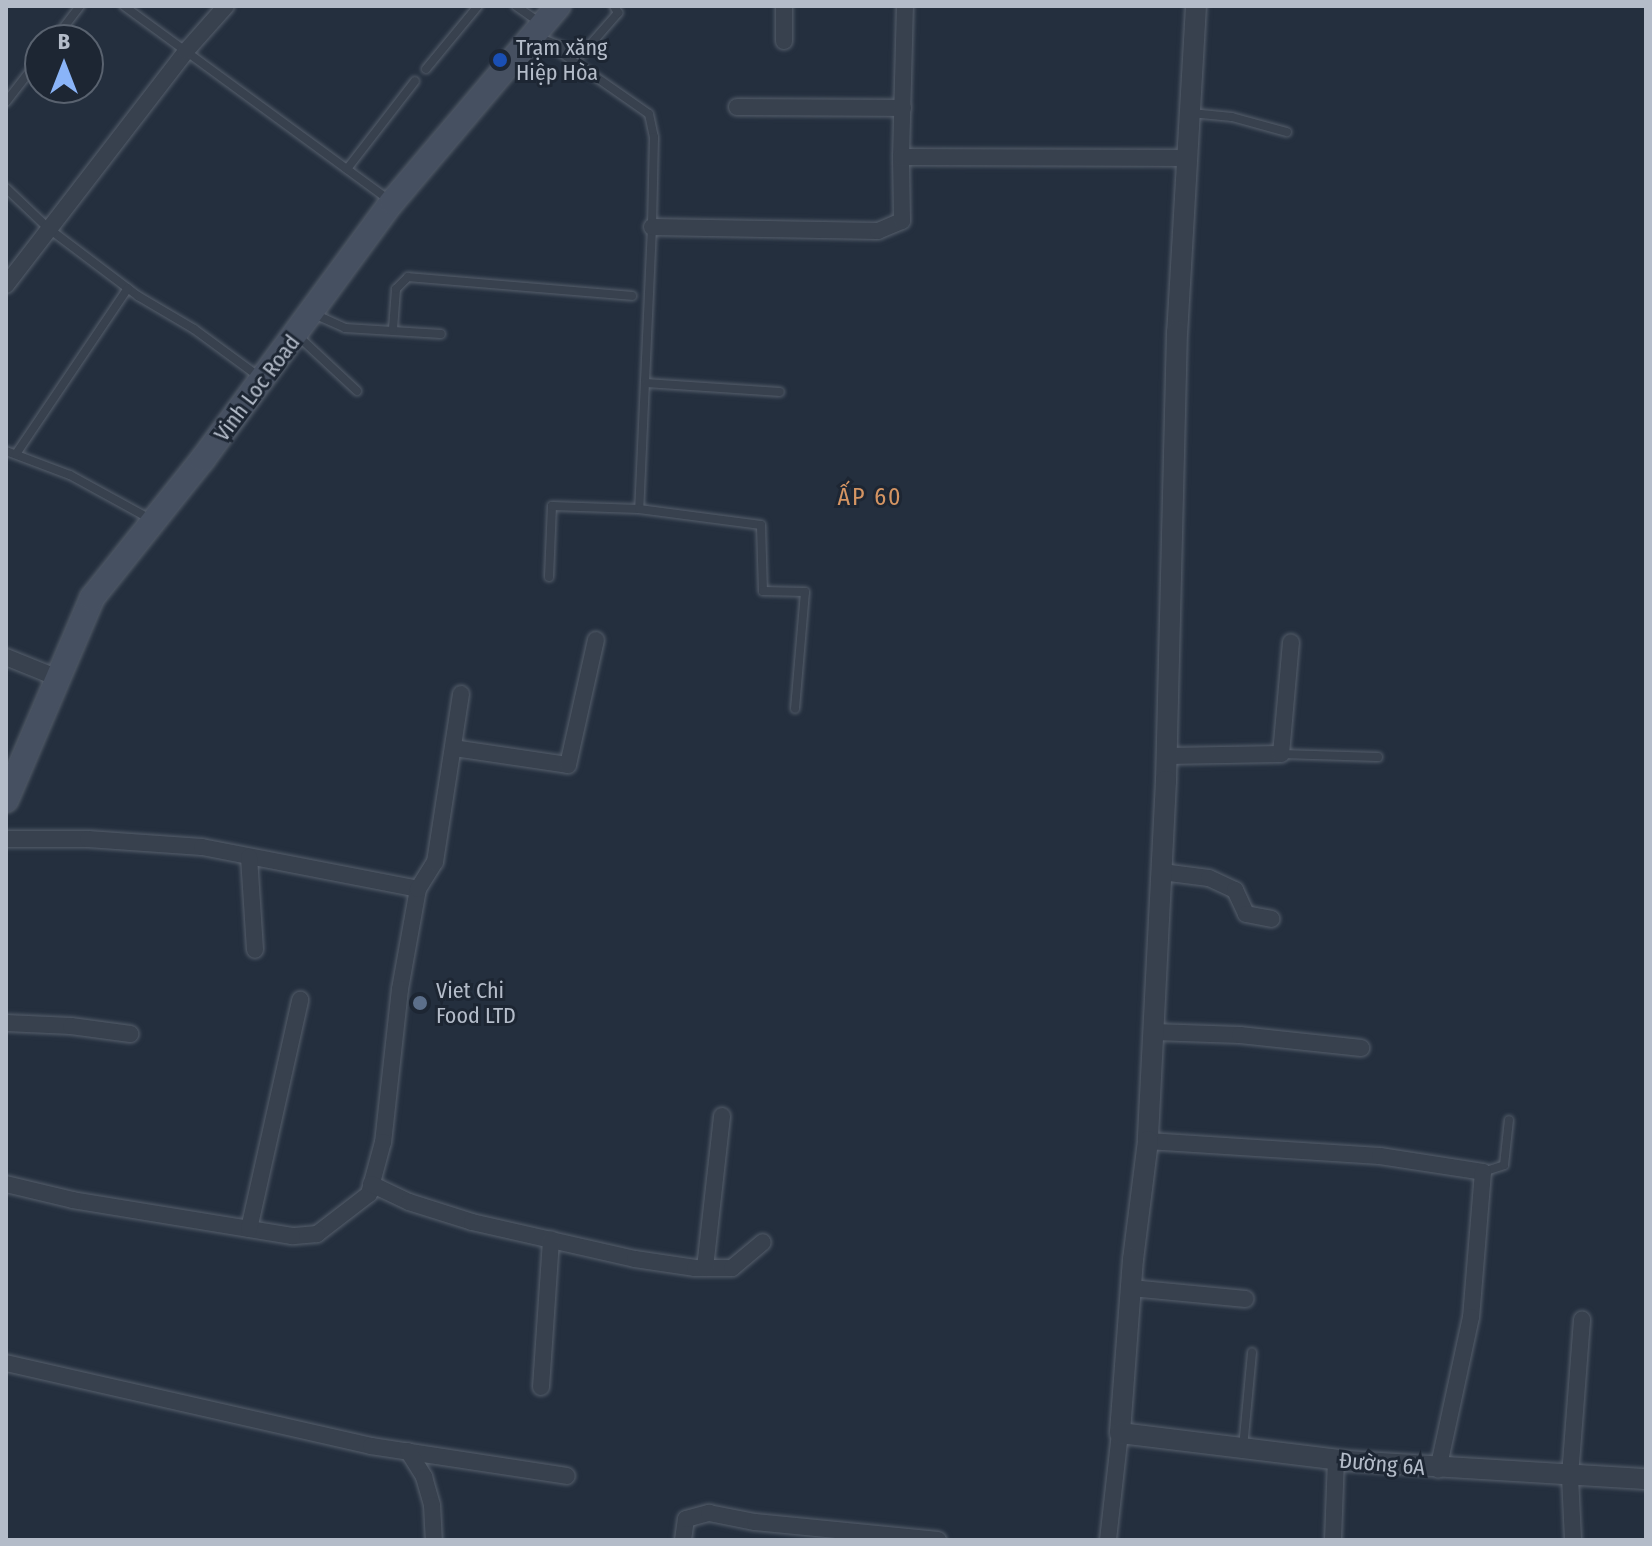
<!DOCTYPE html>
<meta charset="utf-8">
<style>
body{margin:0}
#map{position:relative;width:1652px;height:1546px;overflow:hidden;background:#242f3e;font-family:"Fira Sans Condensed",sans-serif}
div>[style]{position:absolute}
.roads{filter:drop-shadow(0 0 2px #565f6c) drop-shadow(0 0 2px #565f6c)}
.service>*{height:8px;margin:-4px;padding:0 4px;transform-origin:4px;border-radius:4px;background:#38414e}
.minor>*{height:16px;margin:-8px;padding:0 8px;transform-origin:8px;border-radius:8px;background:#38414e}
.tertiary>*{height:20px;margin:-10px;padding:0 10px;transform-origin:10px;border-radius:10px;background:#38414e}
.secondary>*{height:24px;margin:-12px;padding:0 12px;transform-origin:12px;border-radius:12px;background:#465061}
.dots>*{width:22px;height:22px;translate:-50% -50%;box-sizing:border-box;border:4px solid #1d2633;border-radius:50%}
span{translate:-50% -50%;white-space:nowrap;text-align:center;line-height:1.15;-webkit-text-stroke:6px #1d2633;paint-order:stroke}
.poi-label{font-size:22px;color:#b4bcc9}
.left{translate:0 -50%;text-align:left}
.street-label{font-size:22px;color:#b4bcc9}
.neighbourhood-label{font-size:24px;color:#d59563;letter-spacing:2px}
.frame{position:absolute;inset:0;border:8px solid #b4bcc9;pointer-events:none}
.north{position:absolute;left:24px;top:24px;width:80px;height:80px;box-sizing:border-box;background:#1d2633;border:2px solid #59626f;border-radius:50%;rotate:0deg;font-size:22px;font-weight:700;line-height:32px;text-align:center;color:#b4bcc9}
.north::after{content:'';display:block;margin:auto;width:28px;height:36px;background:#8ab4f8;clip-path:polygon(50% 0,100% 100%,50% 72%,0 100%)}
</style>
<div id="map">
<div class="roads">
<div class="service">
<i style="left:124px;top:6px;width:327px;rotate:36.2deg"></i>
<i style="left:516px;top:6px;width:28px;rotate:35deg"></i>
<i style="left:537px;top:37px;width:48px;rotate:20.7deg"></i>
<i style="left:582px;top:54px;width:55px;rotate:-48.7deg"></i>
<i style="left:618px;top:13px;width:8px;rotate:-120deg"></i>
<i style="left:54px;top:40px;width:43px;rotate:-52.6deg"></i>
<i style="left:533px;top:42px;width:29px;rotate:20deg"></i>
<i style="left:560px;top:52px;width:108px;rotate:34.9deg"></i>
<i style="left:649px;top:114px;width:24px;rotate:78deg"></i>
<i style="left:654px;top:137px;width:90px;rotate:91.3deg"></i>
<i style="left:652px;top:227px;width:282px;rotate:92.6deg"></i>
<i style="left:426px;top:69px;width:82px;rotate:-50.5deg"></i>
<i style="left:6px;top:102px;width:56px;rotate:-52.3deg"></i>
<i style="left:1191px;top:113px;width:41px;rotate:5.6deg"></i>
<i style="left:1232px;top:117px;width:57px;rotate:15.3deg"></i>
<i style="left:347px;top:169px;width:111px;rotate:-52.3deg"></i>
<i style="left:6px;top:188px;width:58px;rotate:43.6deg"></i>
<i style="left:48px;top:228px;width:113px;rotate:37.1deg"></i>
<i style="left:138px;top:296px;width:65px;rotate:30.5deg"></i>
<i style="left:194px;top:329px;width:79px;rotate:36.3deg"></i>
<i style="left:314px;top:314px;width:34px;rotate:24deg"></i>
<i style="left:345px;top:328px;width:96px;rotate:3.6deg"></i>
<i style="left:393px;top:329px;width:40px;rotate:-85.7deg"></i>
<i style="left:396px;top:289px;width:17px;rotate:-45deg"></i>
<i style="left:408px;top:277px;width:225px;rotate:4.8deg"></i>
<i style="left:297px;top:335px;width:82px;rotate:43deg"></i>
<i style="left:646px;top:383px;width:134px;rotate:3.8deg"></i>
<i style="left:6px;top:451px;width:68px;rotate:20.6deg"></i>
<i style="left:70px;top:475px;width:91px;rotate:28.8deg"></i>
<i style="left:16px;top:454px;width:200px;rotate:-56deg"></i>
<i style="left:549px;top:577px;width:71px;rotate:-87.6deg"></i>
<i style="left:552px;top:506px;width:87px;rotate:2deg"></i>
<i style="left:639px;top:509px;width:123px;rotate:7.5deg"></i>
<i style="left:761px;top:525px;width:66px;rotate:88.3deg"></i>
<i style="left:763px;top:591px;width:42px;rotate:1.4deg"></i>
<i style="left:805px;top:592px;width:117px;rotate:94.9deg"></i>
<i style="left:1281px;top:754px;width:97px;rotate:1.8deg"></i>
<i style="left:1483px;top:1172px;width:22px;rotate:-18deg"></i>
<i style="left:1504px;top:1165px;width:45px;rotate:-83.7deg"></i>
<i style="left:1243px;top:1448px;width:96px;rotate:-84.6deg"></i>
</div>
<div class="minor">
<i style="left:784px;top:41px;width:35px;rotate:-90deg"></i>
<i style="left:737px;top:107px;width:166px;rotate:0.3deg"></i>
<i style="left:901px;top:157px;width:151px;rotate:-88.5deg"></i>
<i style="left:652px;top:227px;width:226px;rotate:1deg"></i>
<i style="left:878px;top:231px;width:26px;rotate:-23deg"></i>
<i style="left:902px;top:221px;width:64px;rotate:-90.9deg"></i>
<i style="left:901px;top:157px;width:284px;rotate:0.2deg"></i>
<i style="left:6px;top:285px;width:295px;rotate:-52.4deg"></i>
<i style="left:186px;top:51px;width:60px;rotate:-48.4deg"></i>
<i style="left:6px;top:657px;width:56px;rotate:22deg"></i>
<i style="left:454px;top:748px;width:115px;rotate:8.5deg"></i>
<i style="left:568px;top:765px;width:128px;rotate:-77.4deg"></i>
<i style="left:1167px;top:756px;width:114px;rotate:-1deg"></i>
<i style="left:1281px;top:754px;width:112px;rotate:-84.9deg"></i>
<i style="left:6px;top:839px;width:82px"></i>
<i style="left:88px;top:839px;width:114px;rotate:4deg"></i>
<i style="left:202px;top:847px;width:220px;rotate:11deg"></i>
<i style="left:418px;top:889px;width:102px;rotate:100.2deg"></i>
<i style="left:400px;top:989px;width:154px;rotate:96.3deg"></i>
<i style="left:383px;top:1142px;width:54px;rotate:105.1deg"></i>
<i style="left:369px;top:1194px;width:66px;rotate:142.4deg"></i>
<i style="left:317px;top:1234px;width:25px;rotate:175deg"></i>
<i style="left:292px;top:1236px;width:222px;rotate:-170.7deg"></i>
<i style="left:73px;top:1200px;width:69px;rotate:-166.6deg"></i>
<i style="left:249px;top:857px;width:93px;rotate:86.3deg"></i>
<i style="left:1162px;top:872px;width:47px;rotate:7.3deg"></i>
<i style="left:1209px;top:878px;width:29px;rotate:25deg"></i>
<i style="left:1235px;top:890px;width:26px;rotate:65deg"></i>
<i style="left:1246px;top:914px;width:26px;rotate:11deg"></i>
<i style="left:418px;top:889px;width:32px;rotate:-58deg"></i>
<i style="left:435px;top:862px;width:170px;rotate:-81.2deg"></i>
<i style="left:6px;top:1023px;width:65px;rotate:2.6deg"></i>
<i style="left:71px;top:1026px;width:60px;rotate:7.7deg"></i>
<i style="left:1154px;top:1032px;width:86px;rotate:2deg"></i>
<i style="left:1240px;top:1035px;width:122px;rotate:6.1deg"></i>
<i style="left:1148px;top:1141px;width:232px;rotate:3.7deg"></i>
<i style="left:1380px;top:1156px;width:104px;rotate:8.8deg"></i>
<i style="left:1483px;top:1172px;width:145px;rotate:94.7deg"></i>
<i style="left:1471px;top:1317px;width:156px;rotate:102.2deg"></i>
<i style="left:371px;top:1184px;width:42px;rotate:25.3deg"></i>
<i style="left:409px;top:1202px;width:66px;rotate:17.6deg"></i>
<i style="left:472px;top:1222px;width:167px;rotate:12.8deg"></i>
<i style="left:635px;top:1259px;width:61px;rotate:8.5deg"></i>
<i style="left:695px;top:1268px;width:37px"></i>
<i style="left:732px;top:1268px;width:40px;rotate:-40deg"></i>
<i style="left:249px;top:1229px;width:235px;rotate:-77.4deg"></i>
<i style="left:705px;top:1268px;width:153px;rotate:-83.6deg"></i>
<i style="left:1131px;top:1288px;width:115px;rotate:5.5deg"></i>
<i style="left:6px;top:1363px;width:374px;rotate:12.8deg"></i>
<i style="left:371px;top:1446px;width:198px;rotate:8.7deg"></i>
<i style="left:541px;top:1387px;width:148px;rotate:-86.1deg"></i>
<i style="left:408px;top:1451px;width:31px;rotate:58deg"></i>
<i style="left:424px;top:1477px;width:29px;rotate:74deg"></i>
<i style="left:432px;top:1505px;width:35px;rotate:87deg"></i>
<i style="left:683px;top:1540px;width:21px;rotate:-82deg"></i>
<i style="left:686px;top:1519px;width:24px;rotate:-15deg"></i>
<i style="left:709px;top:1513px;width:47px;rotate:11.1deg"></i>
<i style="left:755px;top:1522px;width:184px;rotate:5.6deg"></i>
<i style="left:1108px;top:1540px;width:108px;rotate:-83.6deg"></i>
<i style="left:1333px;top:1540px;width:80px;rotate:-87.9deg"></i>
<i style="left:1573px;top:1540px;width:64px;rotate:-92.7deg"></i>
<i style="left:1570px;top:1476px;width:157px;rotate:-85.6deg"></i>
</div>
<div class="tertiary">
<i style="left:1196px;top:6px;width:326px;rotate:93.3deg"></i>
<i style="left:1177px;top:331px;width:450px;rotate:91.4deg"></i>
<i style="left:1166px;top:781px;width:360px;rotate:92.9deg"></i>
<i style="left:1148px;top:1141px;width:119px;rotate:97.2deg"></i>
<i style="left:1133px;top:1259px;width:174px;rotate:94.3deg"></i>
<i style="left:1120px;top:1433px;width:231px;rotate:7deg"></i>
<i style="left:1349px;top:1461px;width:298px;rotate:3.5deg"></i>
</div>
<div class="secondary">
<i style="left:6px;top:800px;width:220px;rotate:-66.9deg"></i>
<i style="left:92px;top:598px;width:178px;rotate:-51.4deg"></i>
<i style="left:203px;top:459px;width:319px;rotate:-53.7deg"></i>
<i style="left:392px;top:202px;width:257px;rotate:-49.7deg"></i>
</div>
</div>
<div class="dots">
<i style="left:500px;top:60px;background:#1a4fb4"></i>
<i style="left:420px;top:1003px;background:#5c6f8a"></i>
</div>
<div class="poi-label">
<span class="left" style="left:516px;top:60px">Trạm xăng<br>Hiệp Hòa</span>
<span class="left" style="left:436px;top:1003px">Viet Chi<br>Food LTD</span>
</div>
<div class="street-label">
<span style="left:257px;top:388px;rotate:-53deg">Vinh Loc Road</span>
<span style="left:1382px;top:1464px;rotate:5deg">Đường 6A</span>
</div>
<div class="neighbourhood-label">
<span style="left:870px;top:498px">ẤP 60</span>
</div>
<div class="frame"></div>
<div class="north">B</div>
</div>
